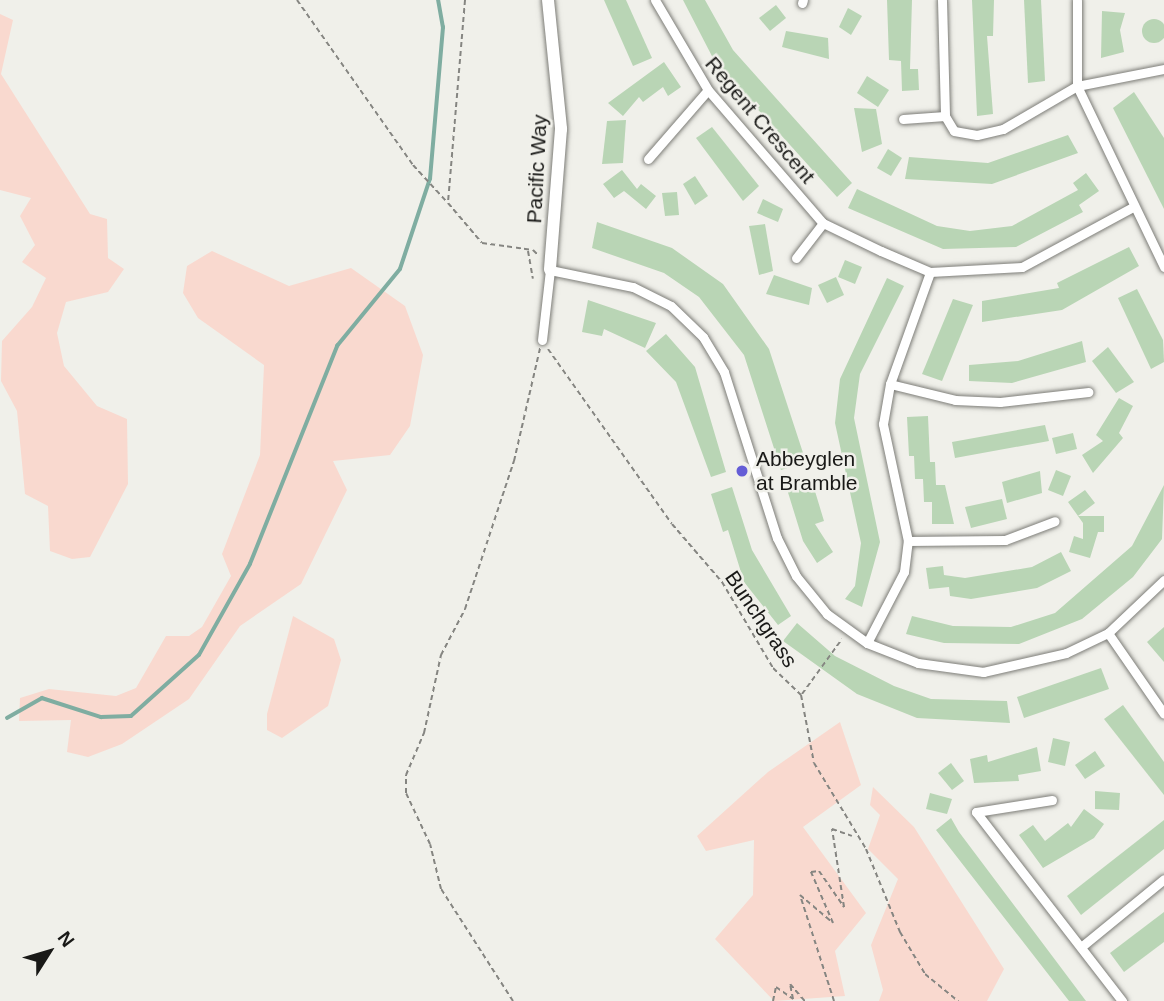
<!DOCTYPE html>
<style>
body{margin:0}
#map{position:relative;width:1164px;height:1001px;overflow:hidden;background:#f0f0ea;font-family:Helvetica,sans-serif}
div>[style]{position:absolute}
.green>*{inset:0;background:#f9d9cf}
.stream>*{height:3.5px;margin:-1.75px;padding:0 1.75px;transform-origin:1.75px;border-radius:1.75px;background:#7fada1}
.building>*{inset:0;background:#b9d5b5}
.round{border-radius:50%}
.path>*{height:2px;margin-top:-1px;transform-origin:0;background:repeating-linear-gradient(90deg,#858581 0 5px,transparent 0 8.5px)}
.roads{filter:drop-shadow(0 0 2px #7d7d78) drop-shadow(0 0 2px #7d7d78)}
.street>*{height:9px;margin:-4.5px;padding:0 4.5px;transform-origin:4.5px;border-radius:4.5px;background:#fff}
.secondary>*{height:12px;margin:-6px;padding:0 6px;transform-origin:6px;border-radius:6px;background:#fff}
.dots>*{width:19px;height:19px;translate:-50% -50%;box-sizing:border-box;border:4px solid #f0f0ea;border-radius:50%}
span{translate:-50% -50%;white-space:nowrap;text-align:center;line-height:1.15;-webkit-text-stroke:5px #f0f0ea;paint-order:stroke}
.street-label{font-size:21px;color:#191917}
.poi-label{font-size:21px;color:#191917}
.left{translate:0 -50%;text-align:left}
.north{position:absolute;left:14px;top:917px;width:70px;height:70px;-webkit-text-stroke:5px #f0f0ea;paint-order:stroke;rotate:53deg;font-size:19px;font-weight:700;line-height:28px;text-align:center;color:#191917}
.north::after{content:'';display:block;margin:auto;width:24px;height:32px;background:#191917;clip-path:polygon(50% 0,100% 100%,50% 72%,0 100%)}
</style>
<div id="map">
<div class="green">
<i style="clip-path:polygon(0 14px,13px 20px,1px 74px,90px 214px,107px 219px,108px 258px,124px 269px,108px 292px,66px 302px,57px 333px,64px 366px,97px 406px,127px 419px,128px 484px,90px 557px,72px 559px,50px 551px,48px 506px,25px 494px,17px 411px,1px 381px,2px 341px,32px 307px,46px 278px,22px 262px,35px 245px,20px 216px,31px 198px,0 190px)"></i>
<i style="clip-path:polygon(212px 251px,289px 286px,351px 268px,405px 306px,423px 355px,410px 426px,390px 455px,333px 461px,347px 490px,301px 584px,240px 626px,189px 699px,122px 744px,88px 757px,67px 752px,71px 720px,19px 721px,20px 698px,49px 689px,116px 696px,136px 688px,166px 636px,189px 636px,202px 627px,231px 576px,222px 554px,260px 455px,264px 365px,198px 318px,183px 293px,187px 266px)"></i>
<i style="clip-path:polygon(293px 616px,334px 639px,341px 660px,328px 706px,282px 738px,267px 730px,267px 714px)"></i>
<i style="clip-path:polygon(840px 722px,861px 785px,803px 827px,866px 913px,835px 951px,845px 996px,774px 1001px,715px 939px,753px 895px,754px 840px,706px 851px,697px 836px,768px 772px)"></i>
<i style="clip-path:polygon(873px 787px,914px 827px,1004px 969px,987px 1001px,879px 1001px,883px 990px,871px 945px,898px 879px,868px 849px,880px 815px,870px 805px)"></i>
</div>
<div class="stream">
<i style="left:7px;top:718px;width:40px;rotate:-29.7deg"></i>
<i style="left:42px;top:698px;width:62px;rotate:17.9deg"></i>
<i style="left:101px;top:717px;width:30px;rotate:-2deg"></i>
<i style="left:131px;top:716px;width:91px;rotate:-41.9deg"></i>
<i style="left:199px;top:655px;width:104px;rotate:-60.7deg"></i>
<i style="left:250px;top:564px;width:235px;rotate:-68.2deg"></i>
<i style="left:337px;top:346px;width:99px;rotate:-50.7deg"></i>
<i style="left:400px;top:269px;width:95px;rotate:-71.6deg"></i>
<i style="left:430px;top:179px;width:152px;rotate:-85.1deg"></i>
<i style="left:443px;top:28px;width:28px;rotate:-100deg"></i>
</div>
<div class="building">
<i style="clip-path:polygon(604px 0,626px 0,652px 58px,633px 66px)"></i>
<i style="clip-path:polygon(683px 0,705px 0,733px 50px,852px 183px,837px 197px,715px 62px)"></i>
<i style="clip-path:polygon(887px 0,912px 0,910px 69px,918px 69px,919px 90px,902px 91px,901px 61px,889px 60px)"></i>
<i style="clip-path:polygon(972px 0,994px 0,993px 36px,987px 36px,993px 114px,977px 116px)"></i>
<i style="clip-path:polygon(1024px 0,1041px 0,1045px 81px,1028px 83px)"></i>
<i style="clip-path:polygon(776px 5px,786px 18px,770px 31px,759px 18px)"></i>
<i style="clip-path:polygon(848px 8px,862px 16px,851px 35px,839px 27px)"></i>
<i style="clip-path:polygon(1102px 11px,1125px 13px,1120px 30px,1124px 52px,1101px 58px)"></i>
<i class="round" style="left:1142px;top:19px;width:24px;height:24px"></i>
<i style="clip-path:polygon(786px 31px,828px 38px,829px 59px,782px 47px)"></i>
<i style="clip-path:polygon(664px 62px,681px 87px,668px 96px,663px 87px,643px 102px,639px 97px,623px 116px,608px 103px)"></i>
<i style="clip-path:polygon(867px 76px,889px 90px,878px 107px,857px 93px)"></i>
<i style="clip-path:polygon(1134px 92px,1164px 138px,1164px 209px,1113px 108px)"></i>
<i style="clip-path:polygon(854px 108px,876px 109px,882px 144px,862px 152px)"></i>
<i style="clip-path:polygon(626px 120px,623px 163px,602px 164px,607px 121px)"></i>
<i style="clip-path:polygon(712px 127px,759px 186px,743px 201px,696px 138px)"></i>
<i style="clip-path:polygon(1068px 135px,1078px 153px,992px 184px,905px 179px,909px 157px,988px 163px)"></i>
<i style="clip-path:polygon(888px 149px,902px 158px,891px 176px,877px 168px)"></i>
<i style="clip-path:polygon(622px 170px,637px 189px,641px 184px,656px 196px,646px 209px,624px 191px,614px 198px,603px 184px)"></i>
<i style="clip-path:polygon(1086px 173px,1099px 191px,1079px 205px,1083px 212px,1016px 247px,943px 249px,848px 208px,857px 189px,937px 226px,970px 231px,1012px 226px,1078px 190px,1073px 183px)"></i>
<i style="clip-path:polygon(695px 176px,708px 196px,695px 205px,683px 184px)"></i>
<i style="clip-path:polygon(677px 192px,679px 215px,665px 216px,662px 193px)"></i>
<i style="clip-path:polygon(763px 199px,783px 209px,778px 222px,757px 213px)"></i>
<i style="clip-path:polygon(597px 222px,672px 248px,723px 284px,769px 349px,806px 462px,781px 470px,744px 355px,699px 297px,664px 273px,592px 248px)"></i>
<i style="clip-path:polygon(765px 224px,773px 271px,759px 275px,749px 226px)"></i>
<i style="clip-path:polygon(1129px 247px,1139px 266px,1062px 310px,982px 322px,982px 301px,1059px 288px,1057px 283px)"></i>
<i style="clip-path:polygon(845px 260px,862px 267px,855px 284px,838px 277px)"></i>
<i style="clip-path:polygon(774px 275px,812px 288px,809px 305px,766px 294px)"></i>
<i style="clip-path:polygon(836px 277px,844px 295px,827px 303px,818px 285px)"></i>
<i style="clip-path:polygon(887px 278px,904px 286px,860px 374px,854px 418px,880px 542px,862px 607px,845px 599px,855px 586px,861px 543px,835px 423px,840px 379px)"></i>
<i style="clip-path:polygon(1137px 289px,1163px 340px,1164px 362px,1151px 369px,1118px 298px)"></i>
<i style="clip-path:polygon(953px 299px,973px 305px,942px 381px,922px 374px)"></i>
<i style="clip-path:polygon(588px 300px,656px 323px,645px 348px,604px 329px,602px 336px,582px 332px)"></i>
<i style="clip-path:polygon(666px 334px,695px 367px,726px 472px,711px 477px,676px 382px,646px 351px)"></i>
<i style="clip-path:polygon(1082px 341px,1086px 362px,1012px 383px,969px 381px,969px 365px,1018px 361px)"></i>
<i style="clip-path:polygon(1108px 347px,1134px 382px,1116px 393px,1092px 361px)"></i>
<i style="clip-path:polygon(1119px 398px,1133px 406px,1119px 433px,1123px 438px,1093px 473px,1082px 455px,1103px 441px,1096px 435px)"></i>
<i style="clip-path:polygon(928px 416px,930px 462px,935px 462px,936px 485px,945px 485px,954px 524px,932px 524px,932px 502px,924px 502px,923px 479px,915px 479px,914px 456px,909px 456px,907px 417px)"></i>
<i style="clip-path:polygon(1045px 425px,1049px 441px,955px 458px,952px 442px)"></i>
<i style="clip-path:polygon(1073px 433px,1077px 449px,1056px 454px,1052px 438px)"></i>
<i style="clip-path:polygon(1056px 470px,1071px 476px,1063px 496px,1048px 490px)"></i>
<i style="clip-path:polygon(1040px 471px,1042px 493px,1007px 503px,1002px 482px)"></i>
<i style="clip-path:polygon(811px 478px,824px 521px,815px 524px,833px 552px,817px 563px,803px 541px,786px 486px)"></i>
<i style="clip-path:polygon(1164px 485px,1162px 539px,1133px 577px,1082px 619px,1019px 644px,944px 643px,906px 634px,912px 616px,953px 626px,1011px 627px,1055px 613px,1132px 546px)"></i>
<i style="clip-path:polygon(732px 487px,752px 550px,791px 616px,778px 625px,744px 582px,728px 530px,723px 532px,711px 494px)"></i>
<i style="clip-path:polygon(1085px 490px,1095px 503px,1078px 516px,1104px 516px,1104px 532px,1098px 532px,1090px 558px,1069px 552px,1074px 536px,1083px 539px,1083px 523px,1068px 502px)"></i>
<i style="clip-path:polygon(1002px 499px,1007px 519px,971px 528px,965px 507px)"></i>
<i style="clip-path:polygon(1061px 552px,1071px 571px,1037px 588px,971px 599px,950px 596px,949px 587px,929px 589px,926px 568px,943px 566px,944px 575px,965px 578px,1032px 567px)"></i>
<i style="clip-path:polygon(797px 623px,835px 656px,894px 686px,931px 699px,1007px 701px,1010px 723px,917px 718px,857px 694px,783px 641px)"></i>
<i style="clip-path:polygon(1164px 627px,1164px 662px,1147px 642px)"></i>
<i style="clip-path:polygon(1101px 668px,1109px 689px,1024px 718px,1017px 697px)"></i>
<i style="clip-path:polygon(1123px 705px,1164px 762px,1164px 795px,1104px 719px)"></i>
<i style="clip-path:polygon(1053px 738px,1070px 742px,1065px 766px,1048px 762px)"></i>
<i style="clip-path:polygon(1037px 747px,1041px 771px,1018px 775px,1019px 781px,974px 783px,970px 759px,987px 755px,988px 762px)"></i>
<i style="clip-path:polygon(1095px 751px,1105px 766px,1085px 779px,1075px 765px)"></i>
<i style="clip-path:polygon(951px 763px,964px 781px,952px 790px,938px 773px)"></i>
<i style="clip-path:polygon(1095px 791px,1120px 793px,1119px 810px,1095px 809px)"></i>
<i style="clip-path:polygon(930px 793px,952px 799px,947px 814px,926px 809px)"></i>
<i style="clip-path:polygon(1084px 809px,1104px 824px,1094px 838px,1043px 868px,1019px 835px,1033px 825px,1045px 841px,1068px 823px,1071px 827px)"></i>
<i style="clip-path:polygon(951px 818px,959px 832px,1086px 1001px,1069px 1001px,936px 830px)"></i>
<i style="clip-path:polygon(1164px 820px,1164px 849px,1081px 915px,1067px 896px)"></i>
<i style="clip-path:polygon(1164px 912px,1164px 942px,1124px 972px,1110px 953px)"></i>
</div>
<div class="path">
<i style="left:297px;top:0;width:202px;rotate:54.9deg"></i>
<i style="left:413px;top:165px;width:50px;rotate:47.4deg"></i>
<i style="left:465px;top:0;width:204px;rotate:94.8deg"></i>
<i style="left:448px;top:203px;width:52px;rotate:49.6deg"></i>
<i style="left:482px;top:243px;width:51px;rotate:7.8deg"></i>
<i style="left:533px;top:250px;width:8px;rotate:45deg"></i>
<i style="left:528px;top:251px;width:28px;rotate:80deg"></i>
<i style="left:548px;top:349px;width:214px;rotate:54.7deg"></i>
<i style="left:672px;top:524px;width:77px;rotate:49.2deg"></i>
<i style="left:722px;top:582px;width:100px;rotate:59.3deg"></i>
<i style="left:773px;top:668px;width:39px;rotate:44deg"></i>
<i style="left:801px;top:695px;width:69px;rotate:79.2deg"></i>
<i style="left:814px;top:763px;width:100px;rotate:58.8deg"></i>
<i style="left:866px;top:849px;width:90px;rotate:67.7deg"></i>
<i style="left:900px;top:932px;width:49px;rotate:59.2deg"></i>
<i style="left:925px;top:974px;width:43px;rotate:39.3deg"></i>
<i style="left:802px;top:694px;width:68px;rotate:-54deg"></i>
<i style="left:513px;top:1001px;width:133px;rotate:-122.7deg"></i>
<i style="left:441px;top:889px;width:46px;rotate:-103.7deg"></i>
<i style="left:430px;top:844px;width:56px;rotate:-115.2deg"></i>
<i style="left:406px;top:793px;width:18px;rotate:-90deg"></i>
<i style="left:406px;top:775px;width:46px;rotate:-66.8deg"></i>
<i style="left:424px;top:733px;width:80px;rotate:-77.7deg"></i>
<i style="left:441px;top:655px;width:52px;rotate:-62.4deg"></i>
<i style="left:465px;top:609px;width:156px;rotate:-71.7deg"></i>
<i style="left:514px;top:461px;width:116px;rotate:-77deg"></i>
<i style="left:773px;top:1001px;width:14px;rotate:-78deg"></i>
<i style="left:776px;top:987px;width:21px;rotate:35deg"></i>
<i style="left:793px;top:999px;width:15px;rotate:-101deg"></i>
<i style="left:790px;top:984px;width:23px;rotate:49deg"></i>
<i style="left:834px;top:1001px;width:111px;rotate:-107.8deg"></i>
<i style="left:800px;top:895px;width:43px;rotate:40.3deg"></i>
<i style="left:833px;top:923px;width:56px;rotate:-113.3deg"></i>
<i style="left:811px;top:872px;width:8px;rotate:-7deg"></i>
<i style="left:819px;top:871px;width:44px;rotate:55.2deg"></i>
<i style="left:844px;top:907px;width:79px;rotate:-98.7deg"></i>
<i style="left:832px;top:829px;width:21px;rotate:19deg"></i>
</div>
<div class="roads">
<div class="street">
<i style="left:655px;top:0;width:104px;rotate:59.5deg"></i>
<i style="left:708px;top:90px;width:176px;rotate:49.2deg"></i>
<i style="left:823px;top:223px;width:64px;rotate:25.8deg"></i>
<i style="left:881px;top:251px;width:53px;rotate:23.2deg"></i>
<i style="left:930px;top:272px;width:92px;rotate:-3.1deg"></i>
<i style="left:1022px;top:267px;width:126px;rotate:-28.4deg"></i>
<i style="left:942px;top:0;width:116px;rotate:88.5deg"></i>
<i style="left:1077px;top:0;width:86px;rotate:90deg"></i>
<i style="left:1077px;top:86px;width:201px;rotate:64.3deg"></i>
<i style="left:802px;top:3px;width:3px;rotate:-72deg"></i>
<i style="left:945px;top:116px;width:17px;rotate:59deg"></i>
<i style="left:954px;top:131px;width:23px;rotate:10deg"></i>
<i style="left:977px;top:135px;width:27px;rotate:-13deg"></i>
<i style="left:1003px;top:129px;width:86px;rotate:-30.2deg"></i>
<i style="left:1077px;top:86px;width:89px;rotate:-11.1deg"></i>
<i style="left:903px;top:119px;width:42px;rotate:-4.1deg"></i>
<i style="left:648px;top:159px;width:91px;rotate:-49deg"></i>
<i style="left:796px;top:258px;width:44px;rotate:-52.4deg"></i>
<i style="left:542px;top:340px;width:70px;rotate:-83.5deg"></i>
<i style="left:550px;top:270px;width:85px;rotate:11.6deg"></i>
<i style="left:633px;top:287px;width:42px;rotate:26.6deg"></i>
<i style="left:671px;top:306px;width:45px;rotate:44.1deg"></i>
<i style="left:703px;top:337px;width:41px;rotate:59deg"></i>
<i style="left:724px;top:372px;width:174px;rotate:72.3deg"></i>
<i style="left:777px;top:538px;width:42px;rotate:63.4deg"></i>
<i style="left:796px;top:576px;width:49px;rotate:50.8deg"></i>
<i style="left:827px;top:614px;width:49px;rotate:35.9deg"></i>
<i style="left:867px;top:643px;width:55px;rotate:21.4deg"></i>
<i style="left:918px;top:663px;width:66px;rotate:7.9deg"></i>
<i style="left:983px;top:672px;width:85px;rotate:-12.9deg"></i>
<i style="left:1066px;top:653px;width:47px;rotate:-25.5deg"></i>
<i style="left:1108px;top:633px;width:77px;rotate:-43.4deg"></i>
<i style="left:890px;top:384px;width:67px;rotate:13.8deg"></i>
<i style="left:955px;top:400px;width:45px;rotate:2.5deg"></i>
<i style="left:1000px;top:402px;width:89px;rotate:-6.5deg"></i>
<i style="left:908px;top:541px;width:97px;rotate:-0.6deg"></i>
<i style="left:1005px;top:540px;width:53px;rotate:-20.8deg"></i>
<i style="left:1108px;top:633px;width:98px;rotate:55.3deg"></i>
<i style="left:867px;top:643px;width:80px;rotate:-62.5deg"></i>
<i style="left:904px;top:572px;width:31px;rotate:-83deg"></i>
<i style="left:908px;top:541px;width:120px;rotate:-102.1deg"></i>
<i style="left:883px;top:424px;width:41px;rotate:-80.1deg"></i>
<i style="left:890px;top:384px;width:119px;rotate:-70.3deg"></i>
<i style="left:1052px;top:800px;width:77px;rotate:171deg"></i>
<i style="left:976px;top:812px;width:239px;rotate:52.3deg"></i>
<i style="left:1081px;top:947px;width:107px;rotate:-39.3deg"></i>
</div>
<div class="secondary">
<i style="left:548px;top:0;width:130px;rotate:84.2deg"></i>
<i style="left:561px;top:129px;width:141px;rotate:94.5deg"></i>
</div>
</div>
<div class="dots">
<i style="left:742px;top:471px;background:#645dd6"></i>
</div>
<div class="street-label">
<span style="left:760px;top:120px;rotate:50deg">Regent Crescent</span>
<span style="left:537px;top:169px;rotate:-87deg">Pacific Way</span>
<span style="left:761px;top:619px;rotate:56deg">Bunchgrass</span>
</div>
<div class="poi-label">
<span class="left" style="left:756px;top:471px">Abbeyglen<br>at Bramble</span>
</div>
<div class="north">N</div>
</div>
